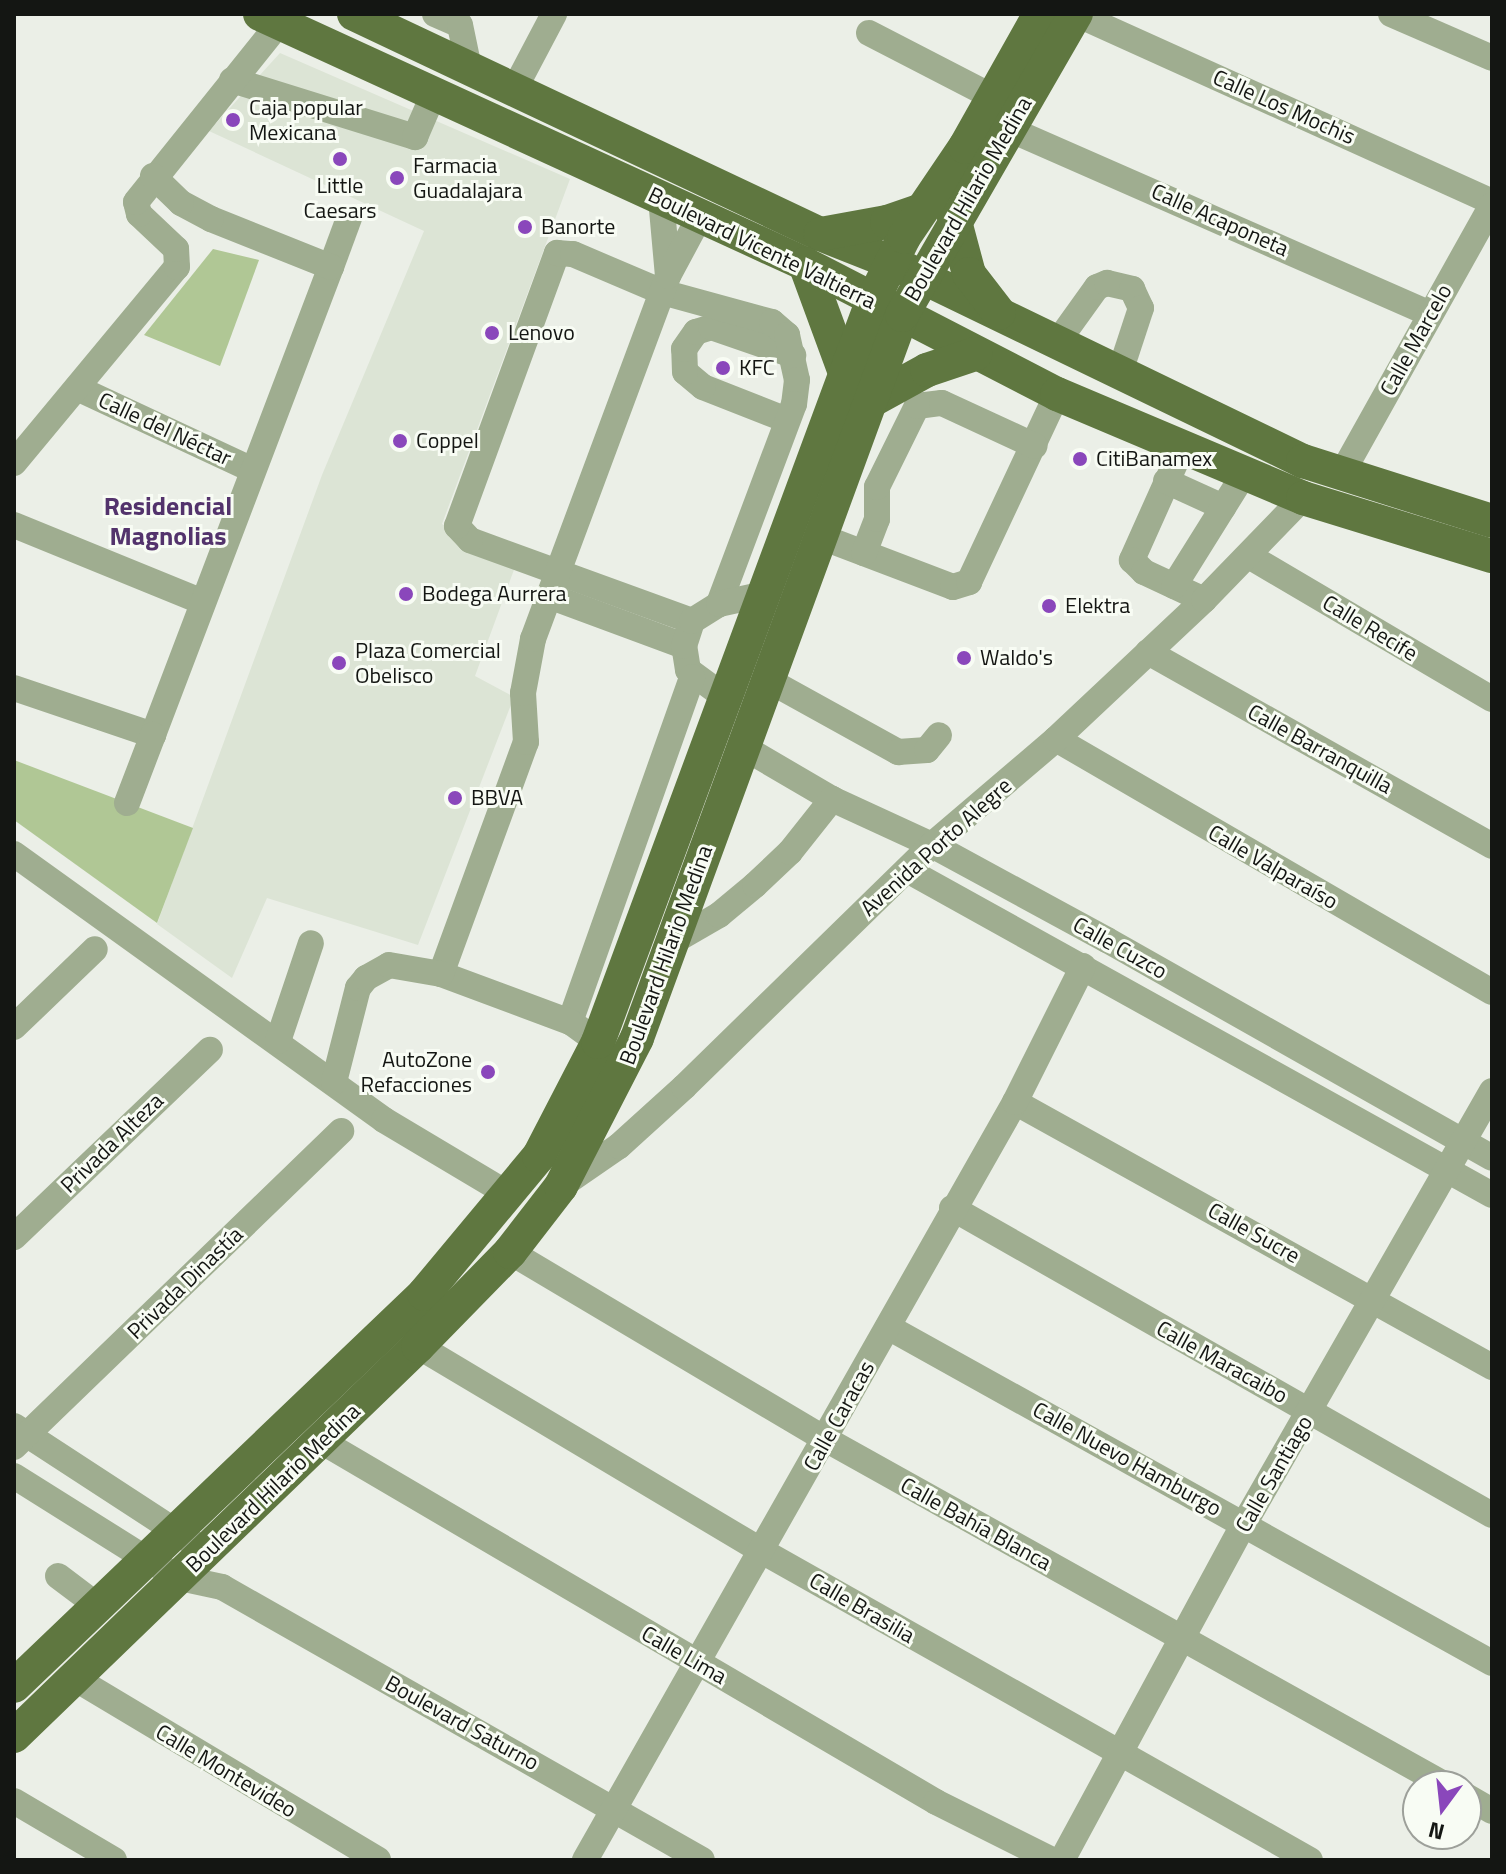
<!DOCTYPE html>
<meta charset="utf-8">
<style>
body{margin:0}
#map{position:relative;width:1506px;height:1874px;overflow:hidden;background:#ebefe7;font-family:"Titillium Web",sans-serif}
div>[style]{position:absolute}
.built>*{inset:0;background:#dce4d5}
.green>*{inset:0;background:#b0c795}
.minor>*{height:26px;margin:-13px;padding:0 13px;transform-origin:13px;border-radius:13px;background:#9fad90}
.major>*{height:34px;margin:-17px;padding:0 17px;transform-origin:17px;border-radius:17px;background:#5f7740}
.dots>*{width:22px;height:22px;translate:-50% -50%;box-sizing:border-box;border:4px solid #f8fcf4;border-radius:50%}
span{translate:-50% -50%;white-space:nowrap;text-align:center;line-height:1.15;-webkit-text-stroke:6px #f8fcf4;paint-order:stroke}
.poi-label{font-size:22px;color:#141613}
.left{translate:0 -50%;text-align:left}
.right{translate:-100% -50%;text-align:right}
.street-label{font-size:22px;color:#141613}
.quarter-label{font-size:26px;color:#53336c;font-weight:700}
.frame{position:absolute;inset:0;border:16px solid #141613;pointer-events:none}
.north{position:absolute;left:1402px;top:1770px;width:80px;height:80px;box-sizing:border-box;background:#f8fcf4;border:2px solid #9da09a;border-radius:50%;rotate:195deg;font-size:22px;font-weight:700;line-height:32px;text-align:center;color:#141613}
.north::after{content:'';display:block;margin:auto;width:28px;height:36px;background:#8a47bb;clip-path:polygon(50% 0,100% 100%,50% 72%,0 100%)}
</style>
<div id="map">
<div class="built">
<i style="clip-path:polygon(280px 53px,570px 179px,442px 524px,515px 567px,475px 676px,514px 697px,418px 945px,267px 898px,232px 978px,157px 924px,322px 475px,424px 231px,209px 131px)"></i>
</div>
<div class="green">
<i style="clip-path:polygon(213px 249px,259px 260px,220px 366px,144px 335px)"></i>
<i style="clip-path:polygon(14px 760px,193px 828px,157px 923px,14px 820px)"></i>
</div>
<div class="minor">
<i style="left:435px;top:14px;width:27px;rotate:24deg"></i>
<i style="left:460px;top:25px;width:44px;rotate:78.2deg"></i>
<i style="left:1076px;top:14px;width:457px;rotate:24.3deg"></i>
<i style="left:1391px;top:14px;width:110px;rotate:23.5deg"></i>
<i style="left:869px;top:33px;width:140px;rotate:27.3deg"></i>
<i style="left:232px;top:80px;width:192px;rotate:17.3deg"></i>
<i style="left:415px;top:137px;width:48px;rotate:-66.6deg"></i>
<i style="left:514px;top:90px;width:86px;rotate:-62.2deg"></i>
<i style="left:1009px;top:129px;width:460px;rotate:23.7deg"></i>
<i style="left:661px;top:198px;width:78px;rotate:84.9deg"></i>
<i style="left:331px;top:267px;width:52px;rotate:-69.8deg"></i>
<i style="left:1056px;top:344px;width:70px;rotate:-54.3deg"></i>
<i style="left:1097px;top:287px;width:11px;rotate:-22deg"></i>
<i style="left:1107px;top:283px;width:26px;rotate:13deg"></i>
<i style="left:1132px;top:289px;width:21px;rotate:65deg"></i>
<i style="left:1141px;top:308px;width:71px;rotate:108.2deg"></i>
<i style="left:77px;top:388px;width:194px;rotate:25deg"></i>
<i style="left:787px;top:420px;width:90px;rotate:-158.6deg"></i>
<i style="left:703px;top:387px;width:23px;rotate:-140deg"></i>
<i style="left:685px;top:372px;width:23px;rotate:-92deg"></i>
<i style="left:684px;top:349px;width:21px;rotate:-55deg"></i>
<i style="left:696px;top:332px;width:16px;rotate:-18deg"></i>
<i style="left:711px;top:327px;width:87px;rotate:18.9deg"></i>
<i style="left:1182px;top:448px;width:123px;rotate:114.1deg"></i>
<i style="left:1132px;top:560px;width:17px;rotate:45deg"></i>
<i style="left:1144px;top:572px;width:66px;rotate:25deg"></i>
<i style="left:14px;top:463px;width:255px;rotate:-50.3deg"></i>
<i style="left:177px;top:267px;width:18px;rotate:-93deg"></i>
<i style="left:176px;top:249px;width:51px;rotate:-136.6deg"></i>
<i style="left:139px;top:214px;width:12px;rotate:-104deg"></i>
<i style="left:136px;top:202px;width:231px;rotate:-51.3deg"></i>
<i style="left:1341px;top:475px;width:309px;rotate:-60.8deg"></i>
<i style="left:1166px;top:481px;width:63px;rotate:24.5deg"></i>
<i style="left:14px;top:525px;width:204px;rotate:22.2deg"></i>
<i style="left:819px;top:536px;width:143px;rotate:20.8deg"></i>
<i style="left:953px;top:587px;width:17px;rotate:-17deg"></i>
<i style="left:969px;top:582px;width:208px;rotate:-64.9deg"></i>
<i style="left:864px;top:553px;width:36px;rotate:-69deg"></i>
<i style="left:877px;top:519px;width:32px;rotate:-90deg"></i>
<i style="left:877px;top:487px;width:90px;rotate:-63.7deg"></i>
<i style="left:917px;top:406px;width:25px;rotate:-7deg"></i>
<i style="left:942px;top:403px;width:102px;rotate:24.8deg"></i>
<i style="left:1249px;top:556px;width:282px;rotate:30.5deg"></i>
<i style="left:1174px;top:586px;width:132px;rotate:-58deg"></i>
<i style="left:549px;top:596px;width:144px;rotate:20.3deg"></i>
<i style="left:692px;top:621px;width:236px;rotate:-160deg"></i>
<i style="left:470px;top:540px;width:19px;rotate:-133deg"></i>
<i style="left:457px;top:526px;width:291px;rotate:-69.9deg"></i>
<i style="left:557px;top:253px;width:16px;rotate:4deg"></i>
<i style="left:573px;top:254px;width:97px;rotate:23.1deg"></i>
<i style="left:662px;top:292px;width:114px;rotate:15.3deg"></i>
<i style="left:772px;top:322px;width:20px;rotate:41deg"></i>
<i style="left:787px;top:335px;width:46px;rotate:77.5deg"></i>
<i style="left:797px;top:380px;width:24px;rotate:97deg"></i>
<i style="left:794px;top:404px;width:214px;rotate:110.6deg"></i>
<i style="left:1148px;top:652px;width:395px;rotate:29.4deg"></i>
<i style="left:768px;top:680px;width:149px;rotate:29deg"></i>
<i style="left:898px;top:752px;width:29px;rotate:-4deg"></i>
<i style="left:927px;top:750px;width:19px;rotate:-51deg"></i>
<i style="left:14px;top:688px;width:147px;rotate:18.7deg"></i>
<i style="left:153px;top:735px;width:501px;rotate:-69.18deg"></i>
<i style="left:331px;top:267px;width:129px;rotate:-158.2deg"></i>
<i style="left:211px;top:219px;width:34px;rotate:-152deg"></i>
<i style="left:181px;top:203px;width:39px;rotate:-136deg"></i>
<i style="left:726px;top:698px;width:47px;rotate:-143.6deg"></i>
<i style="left:688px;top:670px;width:24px;rotate:-99deg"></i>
<i style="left:684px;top:646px;width:26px;rotate:-72deg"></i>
<i style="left:692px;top:621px;width:32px;rotate:-32deg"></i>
<i style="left:719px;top:604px;width:47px;rotate:-12.3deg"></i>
<i style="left:1056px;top:739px;width:504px;rotate:30.13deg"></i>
<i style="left:743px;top:747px;width:103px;rotate:30.3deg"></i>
<i style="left:832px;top:799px;width:110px;rotate:24.7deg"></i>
<i style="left:932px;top:845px;width:199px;rotate:28.5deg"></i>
<i style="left:1107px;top:940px;width:442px;rotate:29.5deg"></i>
<i style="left:127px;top:803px;width:73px;rotate:-69.1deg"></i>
<i style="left:14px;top:854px;width:456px;rotate:35.7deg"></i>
<i style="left:384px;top:1120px;width:147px;rotate:30.8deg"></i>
<i style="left:907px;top:870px;width:669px;rotate:29.05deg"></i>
<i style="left:674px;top:941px;width:52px;rotate:-30deg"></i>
<i style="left:719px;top:915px;width:47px;rotate:-39.8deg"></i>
<i style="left:755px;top:885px;width:48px;rotate:-43.3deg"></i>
<i style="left:790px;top:852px;width:68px;rotate:-51.6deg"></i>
<i style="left:570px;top:1022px;width:366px;rotate:-70.5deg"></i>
<i style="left:14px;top:1027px;width:112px;rotate:-43.9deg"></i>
<i style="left:278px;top:1041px;width:103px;rotate:-71.4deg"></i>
<i style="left:598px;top:1042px;width:34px;rotate:-144deg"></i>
<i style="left:570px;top:1022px;width:138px;rotate:-159.6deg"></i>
<i style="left:441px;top:974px;width:247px;rotate:-69.9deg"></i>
<i style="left:526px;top:742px;width:49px;rotate:-93.5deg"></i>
<i style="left:523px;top:693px;width:55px;rotate:-79.5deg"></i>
<i style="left:533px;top:639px;width:387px;rotate:-69.6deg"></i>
<i style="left:668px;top:276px;width:68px;rotate:-61.9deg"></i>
<i style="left:334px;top:1082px;width:97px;rotate:-75.7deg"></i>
<i style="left:358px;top:988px;width:13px;rotate:-51deg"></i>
<i style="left:366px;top:978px;width:26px;rotate:-29deg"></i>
<i style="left:389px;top:965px;width:53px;rotate:9.8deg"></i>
<i style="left:1015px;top:1102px;width:546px;rotate:29.05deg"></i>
<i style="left:561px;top:1186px;width:70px;rotate:-34.6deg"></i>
<i style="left:619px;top:1146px;width:88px;rotate:-42.2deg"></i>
<i style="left:684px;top:1087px;width:347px;rotate:-44.3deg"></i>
<i style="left:932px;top:845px;width:163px;rotate:-40.5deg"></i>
<i style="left:1056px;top:739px;width:203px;rotate:-43.2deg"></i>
<i style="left:1204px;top:600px;width:142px;rotate:-45.9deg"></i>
<i style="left:952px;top:1208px;width:621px;rotate:29.62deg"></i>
<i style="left:14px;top:1237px;width:271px;rotate:-43.7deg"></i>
<i style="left:510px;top:1252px;width:369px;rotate:30.7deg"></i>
<i style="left:827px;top:1440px;width:710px;rotate:29.16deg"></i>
<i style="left:888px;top:1327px;width:691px;rotate:29.09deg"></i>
<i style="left:418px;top:1346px;width:400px;rotate:30.8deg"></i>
<i style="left:762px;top:1551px;width:629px;rotate:29.42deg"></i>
<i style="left:14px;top:1426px;width:212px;rotate:33.1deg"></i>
<i style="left:321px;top:1441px;width:713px;rotate:30.41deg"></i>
<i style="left:936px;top:1802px;width:130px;rotate:26.6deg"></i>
<i style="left:14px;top:1447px;width:455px;rotate:-44deg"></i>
<i style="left:14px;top:1476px;width:158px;rotate:32.1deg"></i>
<i style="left:148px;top:1560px;width:37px;rotate:29deg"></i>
<i style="left:180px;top:1578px;width:43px;rotate:12.1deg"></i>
<i style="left:222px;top:1587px;width:552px;rotate:29.63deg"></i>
<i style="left:58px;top:1576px;width:50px;rotate:36.9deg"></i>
<i style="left:76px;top:1679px;width:352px;rotate:30.9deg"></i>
<i style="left:1466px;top:1796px;width:30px;rotate:30deg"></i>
<i style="left:14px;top:1801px;width:116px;rotate:30.5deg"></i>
<i style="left:585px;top:1860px;width:871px;rotate:-60.43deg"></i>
<i style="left:1015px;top:1102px;width:152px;rotate:-63.4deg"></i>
<i style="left:1062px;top:1860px;width:382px;rotate:-61.6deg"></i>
<i style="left:1244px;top:1524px;width:499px;rotate:-60.2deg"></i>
</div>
<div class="major">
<i style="left:260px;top:14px;width:600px;rotate:24.64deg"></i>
<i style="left:805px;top:264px;width:284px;rotate:27.3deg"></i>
<i style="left:1057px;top:394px;width:267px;rotate:22.9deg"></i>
<i style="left:1303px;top:498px;width:198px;rotate:17.1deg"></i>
<i style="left:354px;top:14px;width:515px;rotate:25.27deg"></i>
<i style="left:820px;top:234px;width:76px;rotate:21.5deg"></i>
<i style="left:891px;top:262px;width:458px;rotate:25.8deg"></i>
<i style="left:1303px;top:461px;width:198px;rotate:17.6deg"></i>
<i style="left:954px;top:218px;width:58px;rotate:75deg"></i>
<i style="left:969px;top:274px;width:49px;rotate:52.4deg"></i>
<i style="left:821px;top:234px;width:67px;rotate:-10.3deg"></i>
<i style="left:887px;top:222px;width:36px;rotate:-19deg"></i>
<i style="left:805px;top:264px;width:116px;rotate:69.8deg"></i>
<i style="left:867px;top:403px;width:68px;rotate:-28.8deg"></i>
<i style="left:927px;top:370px;width:51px;rotate:-18.4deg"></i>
<i style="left:14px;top:1686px;width:567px;rotate:-43.71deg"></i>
<i style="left:424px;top:1294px;width:180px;rotate:-50.2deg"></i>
<i style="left:539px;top:1156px;width:128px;rotate:-62.6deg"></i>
<i style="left:598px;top:1042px;width:789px;rotate:-69.68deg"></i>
<i style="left:872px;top:302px;width:72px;rotate:-63.8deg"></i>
<i style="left:904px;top:237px;width:109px;rotate:-55.9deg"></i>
<i style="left:965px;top:147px;width:153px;rotate:-60.6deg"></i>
<i style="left:14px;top:1736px;width:562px;rotate:-43.99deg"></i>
<i style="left:418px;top:1346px;width:132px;rotate:-45.6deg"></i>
<i style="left:510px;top:1252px;width:83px;rotate:-52.3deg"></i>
<i style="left:561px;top:1186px;width:166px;rotate:-62.8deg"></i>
<i style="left:637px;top:1038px;width:770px;rotate:-69.87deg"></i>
<i style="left:902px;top:315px;width:348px;rotate:-60deg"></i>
</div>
<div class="dots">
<i style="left:233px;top:120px;background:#8a47bb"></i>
<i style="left:340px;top:159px;background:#8a47bb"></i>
<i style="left:397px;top:178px;background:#8a47bb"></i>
<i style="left:525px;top:227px;background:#8a47bb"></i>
<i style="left:492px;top:333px;background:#8a47bb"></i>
<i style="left:723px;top:368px;background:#8a47bb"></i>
<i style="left:400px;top:441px;background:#8a47bb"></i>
<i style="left:1080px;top:459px;background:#8a47bb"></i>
<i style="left:406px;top:594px;background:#8a47bb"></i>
<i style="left:1049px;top:606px;background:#8a47bb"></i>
<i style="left:964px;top:658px;background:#8a47bb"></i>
<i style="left:339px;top:663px;background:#8a47bb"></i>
<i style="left:455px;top:798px;background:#8a47bb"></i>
<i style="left:488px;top:1072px;background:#8a47bb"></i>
</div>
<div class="poi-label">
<span class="left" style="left:249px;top:120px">Caja popular<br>Mexicana</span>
<span class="left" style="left:413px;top:178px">Farmacia<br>Guadalajara</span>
<span style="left:340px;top:198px">Little<br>Caesars</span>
<span class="left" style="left:541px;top:227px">Banorte</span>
<span class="left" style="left:508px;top:333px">Lenovo</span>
<span class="left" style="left:739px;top:368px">KFC</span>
<span class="left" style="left:416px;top:441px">Coppel</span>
<span class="left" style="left:1096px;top:459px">CitiBanamex</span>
<span class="left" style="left:422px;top:594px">Bodega Aurrera</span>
<span class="left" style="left:1065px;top:606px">Elektra</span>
<span class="left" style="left:355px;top:663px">Plaza Comercial<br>Obelisco</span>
<span class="left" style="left:980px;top:658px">Waldo's</span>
<span class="left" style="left:471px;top:798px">BBVA</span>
<span class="right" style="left:472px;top:1072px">AutoZone<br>Refacciones</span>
</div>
<div class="street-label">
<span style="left:1284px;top:107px;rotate:24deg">Calle Los Mochis</span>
<span style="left:968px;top:199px;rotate:-60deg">Boulevard Hilario Medina</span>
<span style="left:1220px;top:220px;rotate:24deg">Calle Acaponeta</span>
<span style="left:762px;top:248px;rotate:26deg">Boulevard Vicente Valtierra</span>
<span style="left:1416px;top:340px;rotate:-61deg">Calle Marcelo</span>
<span style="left:165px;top:429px;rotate:25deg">Calle del Néctar</span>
<span style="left:1370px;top:628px;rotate:31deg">Calle Recife</span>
<span style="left:1320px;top:749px;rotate:29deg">Calle Barranquilla</span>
<span style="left:936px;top:847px;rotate:-42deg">Avenida Porto Alegre</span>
<span style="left:1273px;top:867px;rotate:30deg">Calle Valparaíso</span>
<span style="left:1120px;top:948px;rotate:29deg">Calle Cuzco</span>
<span style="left:666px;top:955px;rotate:-70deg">Boulevard Hilario Medina</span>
<span style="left:112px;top:1143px;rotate:-44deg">Privada Alteza</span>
<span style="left:1254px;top:1233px;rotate:29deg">Calle Sucre</span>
<span style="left:185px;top:1283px;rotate:-44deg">Privada Dinastía</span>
<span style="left:1222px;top:1362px;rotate:29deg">Calle Maracaibo</span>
<span style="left:839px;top:1416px;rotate:-61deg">Calle Caracas</span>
<span style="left:1127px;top:1459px;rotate:29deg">Calle Nuevo Hamburgo</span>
<span style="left:1274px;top:1474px;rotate:-60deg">Calle Santiago</span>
<span style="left:273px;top:1488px;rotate:-44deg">Boulevard Hilario Medina</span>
<span style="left:976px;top:1524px;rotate:29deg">Calle Bahía Blanca</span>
<span style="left:862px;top:1608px;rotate:30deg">Calle Brasilia</span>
<span style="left:684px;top:1655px;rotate:30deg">Calle Lima</span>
<span style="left:462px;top:1723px;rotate:29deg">Boulevard Saturno</span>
<span style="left:226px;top:1771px;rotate:31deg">Calle Montevideo</span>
</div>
<div class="quarter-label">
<span style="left:168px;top:521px">Residencial<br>Magnolias</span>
</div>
<div class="frame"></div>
<div class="north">N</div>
</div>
